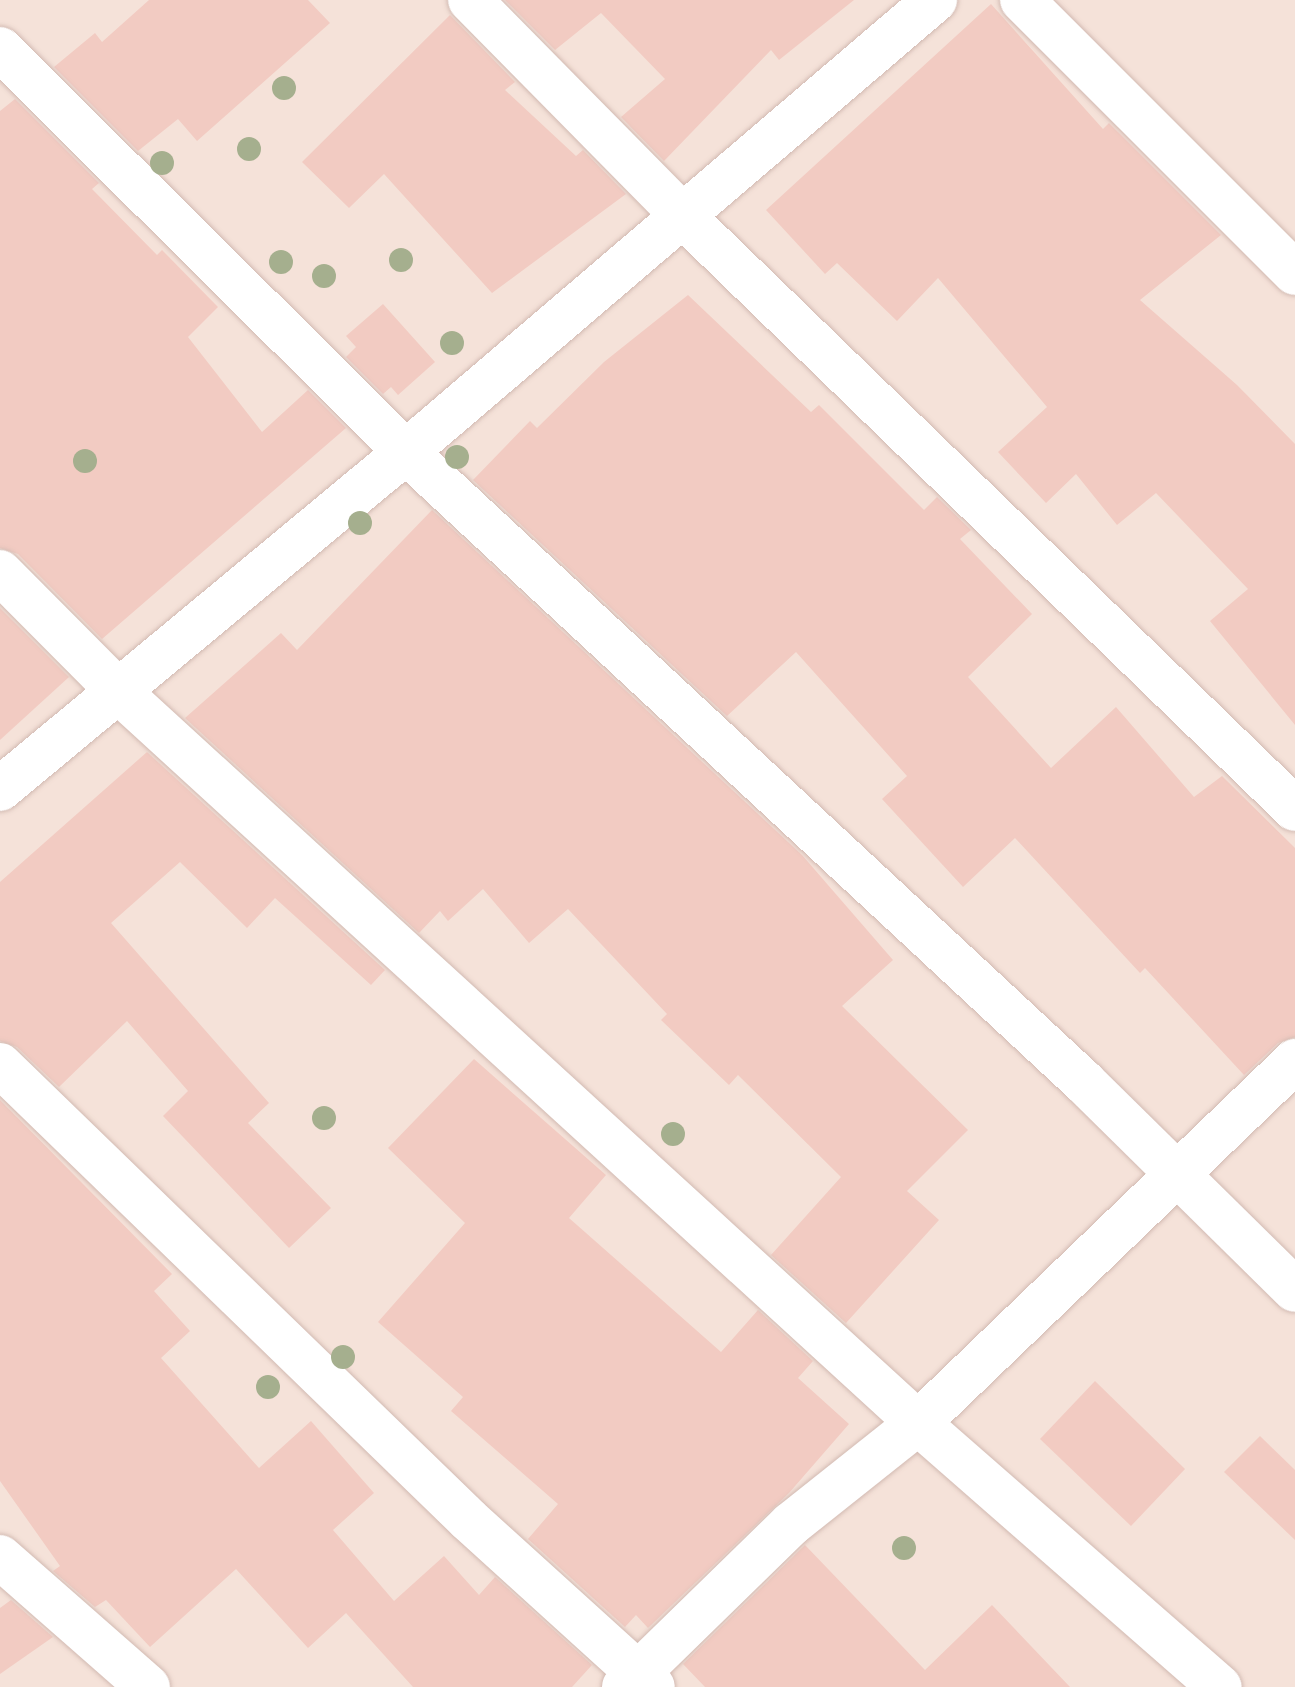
<!DOCTYPE html>
<style>
body{margin:0}
#map{position:relative;width:1295px;height:1687px;overflow:hidden;background:#fdf2eb;font-family:"Varela Round",sans-serif}
div>[style]{position:absolute}
.residential>*{inset:0;background:#f5e2d9}
.building>*{inset:0;background:#f2cbc2}
.roads{filter:drop-shadow(0 0 2px #d2bab2) drop-shadow(0 0 2px #d2bab2)}
.minor>*{height:44px;margin:-22px;padding:0 22px;transform-origin:22px;border-radius:22px;background:#fff}
.trees>*{width:24px;height:24px;margin:-12px;border-radius:50%;background:#a5af8e}
span{translate:-50% -50%;white-space:nowrap;text-align:center;line-height:1.15;-webkit-text-stroke:7px #fff7f2;paint-order:stroke}
</style>
<div id="map">
<div class="residential">
<i style="clip-path:polygon(0 0,1295px 0,1295px 1687px,0 1687px)"></i>
</div>
<div class="building">
<i style="clip-path:polygon(149px 0,308px 0,330px 23px,197px 141px,178px 119px,138px 151px,54px 67px,95px 33px,102px 42px)"></i>
<i style="clip-path:polygon(505px 0,854px 0,779px 60px,771px 50px,664px 161px,621px 117px,665px 79px,601px 13px,555px 50px)"></i>
<i style="clip-path:polygon(991px 4px,1103px 129px,1109px 123px,1221px 235px,1140px 300px,1237px 385px,1295px 444px,1295px 725px,1210px 621px,1248px 589px,1156px 493px,1117px 525px,1076px 474px,1046px 503px,998px 452px,1047px 407px,938px 278px,897px 321px,837px 263px,825px 274px,766px 210px)"></i>
<i style="clip-path:polygon(450px 15px,515px 82px,505px 90px,576px 156px,583px 150px,626px 194px,492px 293px,384px 174px,349px 208px,302px 162px)"></i>
<i style="clip-path:polygon(15px 99px,99px 183px,92px 189px,157px 255px,162px 250px,218px 307px,188px 337px,262px 432px,308px 390px,346px 428px,102px 639px,18px 554px,0 548px,0 111px)"></i>
<i style="clip-path:polygon(688px 295px,811px 412px,819px 405px,924px 510px,937px 497px,971px 530px,960px 539px,1032px 614px,968px 677px,1051px 768px,1116px 707px,1194px 797px,1222px 776px,1295px 848px,1295px 1037px,1278px 1043px,1244px 1075px,1145px 968px,1140px 973px,1015px 838px,963px 887px,882px 799px,907px 776px,796px 652px,727px 716px,473px 480px,530px 421px,537px 428px,604px 362px)"></i>
<i style="clip-path:polygon(383px 304px,435px 362px,398px 395px,391px 387px,383px 394px,346px 357px,356px 347px,346px 336px)"></i>
<i style="clip-path:polygon(432px 510px,802px 855px,893px 960px,842px 1006px,968px 1130px,907px 1191px,939px 1220px,846px 1323px,771px 1255px,841px 1177px,738px 1075px,729px 1085px,661px 1020px,667px 1014px,568px 909px,529px 943px,483px 889px,448px 921px,440px 911px,419px 933px,185px 718px,281px 633px,297px 650px)"></i>
<i style="clip-path:polygon(0 608px,69px 677px,0 740px)"></i>
<i style="clip-path:polygon(147px 752px,385px 970px,371px 985px,275px 898px,247px 928px,180px 862px,111px 923px,269px 1103px,248px 1123px,331px 1208px,289px 1248px,163px 1116px,188px 1091px,127px 1021px,59px 1087px,17px 1047px,0 1041px,0 882px)"></i>
<i style="clip-path:polygon(474px 1059px,606px 1175px,569px 1218px,721px 1352px,758px 1310px,813px 1361px,798px 1378px,849px 1424px,789px 1493px,648px 1628px,636px 1615px,625px 1627px,528px 1539px,558px 1504px,451px 1411px,463px 1397px,378px 1322px,465px 1223px,388px 1148px)"></i>
<i style="clip-path:polygon(0 1100px,172px 1274px,154px 1291px,190px 1331px,161px 1358px,259px 1468px,311px 1421px,374px 1493px,333px 1530px,394px 1601px,444px 1556px,479px 1595px,495px 1577px,592px 1665px,572px 1687px,413px 1687px,346px 1613px,308px 1648px,236px 1569px,150px 1647px,106px 1600px,95px 1607px,53px 1571px,60px 1566px,0 1481px)"></i>
<i style="clip-path:polygon(1095px 1381px,1185px 1469px,1131px 1526px,1040px 1439px)"></i>
<i style="clip-path:polygon(1260px 1436px,1295px 1470px,1295px 1540px,1224px 1472px)"></i>
<i style="clip-path:polygon(805px 1545px,925px 1670px,992px 1605px,1070px 1687px,705px 1687px,683px 1664px)"></i>
<i style="clip-path:polygon(11px 1600px,53px 1637px,0 1674px,0 1608px)"></i>
</div>
<div class="roads">
<div class="minor">
<i style="left:470px;top:0;width:303px;rotate:45.4deg"></i>
<i style="left:683px;top:216px;width:852px;rotate:44.1deg"></i>
<i style="left:1022px;top:0;width:386px;rotate:45deg"></i>
<i style="left:0;top:49px;width:572px;rotate:44.79deg"></i>
<i style="left:406px;top:452px;width:926px;rotate:42.9deg"></i>
<i style="left:1084px;top:1082px;width:296px;rotate:44.6deg"></i>
<i style="left:0;top:572px;width:168px;rotate:45.2deg"></i>
<i style="left:118px;top:691px;width:1084px;rotate:42.46deg"></i>
<i style="left:918px;top:1423px;width:401px;rotate:41.2deg"></i>
<i style="left:0;top:789px;width:528px;rotate:-39.69deg"></i>
<i style="left:406px;top:452px;width:696px;rotate:-40.51deg"></i>
<i style="left:0;top:1065px;width:653px;rotate:44.13deg"></i>
<i style="left:469px;top:1520px;width:248px;rotate:42.2deg"></i>
<i style="left:0;top:1557px;width:197px;rotate:41.3deg"></i>
<i style="left:624px;top:1687px;width:233px;rotate:-44.3deg"></i>
<i style="left:791px;top:1524px;width:162px;rotate:-38.5deg"></i>
<i style="left:918px;top:1423px;width:523px;rotate:-43.84deg"></i>
</div>
</div>
<div class="trees">
<i style="left:284px;top:88px"></i>
<i style="left:249px;top:149px"></i>
<i style="left:162px;top:163px"></i>
<i style="left:401px;top:260px"></i>
<i style="left:281px;top:262px"></i>
<i style="left:324px;top:276px"></i>
<i style="left:452px;top:343px"></i>
<i style="left:457px;top:457px"></i>
<i style="left:85px;top:461px"></i>
<i style="left:360px;top:523px"></i>
<i style="left:324px;top:1118px"></i>
<i style="left:673px;top:1134px"></i>
<i style="left:343px;top:1357px"></i>
<i style="left:268px;top:1387px"></i>
<i style="left:904px;top:1548px"></i>
</div>
</div>
